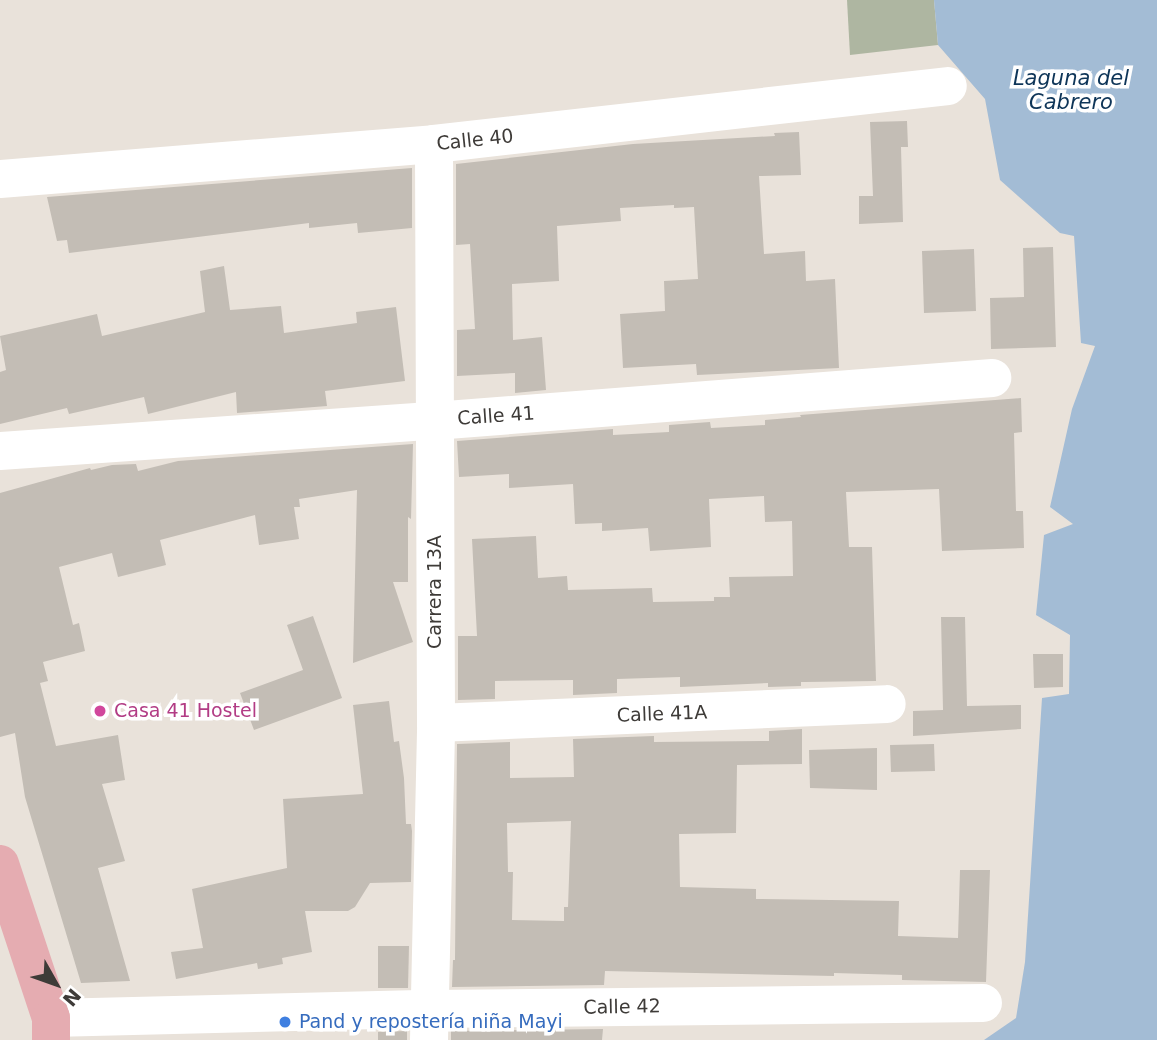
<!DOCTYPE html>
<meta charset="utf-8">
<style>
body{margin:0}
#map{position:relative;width:1157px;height:1040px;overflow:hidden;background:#e9e2da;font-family:"DejaVu Sans",sans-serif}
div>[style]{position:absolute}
.green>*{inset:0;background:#aeb6a1}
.water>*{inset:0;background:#a3bcd5}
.building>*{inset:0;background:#c3bdb5}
.minor>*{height:38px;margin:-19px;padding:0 19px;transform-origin:19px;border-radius:19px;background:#fff}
.major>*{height:38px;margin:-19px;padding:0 19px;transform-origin:19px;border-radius:19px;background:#e5acb1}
.dots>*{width:19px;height:19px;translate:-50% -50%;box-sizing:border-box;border:4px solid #fff;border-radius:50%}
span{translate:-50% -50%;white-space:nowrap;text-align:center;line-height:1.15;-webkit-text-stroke:7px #fff;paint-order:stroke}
.street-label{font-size:19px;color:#3e3b38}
.hotel-label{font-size:19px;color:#b23c85}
.left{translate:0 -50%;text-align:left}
.shop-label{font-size:19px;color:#366cbe}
.water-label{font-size:21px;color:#0e3558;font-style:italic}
.north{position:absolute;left:21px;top:949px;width:70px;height:70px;-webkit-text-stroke:5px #fff;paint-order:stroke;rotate:130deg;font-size:19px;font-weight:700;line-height:28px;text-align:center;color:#3e3b38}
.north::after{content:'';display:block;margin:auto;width:24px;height:32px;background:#3e3b38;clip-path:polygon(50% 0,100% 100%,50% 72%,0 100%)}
</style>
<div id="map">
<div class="green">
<i style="clip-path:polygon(847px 0,934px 0,938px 45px,850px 55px)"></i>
</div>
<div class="water">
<i style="clip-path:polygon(934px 0,1157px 0,1157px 1040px,984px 1040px,1016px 1018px,1025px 962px,1042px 698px,1069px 694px,1070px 635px,1036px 615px,1044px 535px,1073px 524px,1050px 507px,1072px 409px,1095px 346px,1081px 343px,1074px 236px,1060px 233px,1000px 180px,985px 99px,938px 45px)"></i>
</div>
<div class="building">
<i style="clip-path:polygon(907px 121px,908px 147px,901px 147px,903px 222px,859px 224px,859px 196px,873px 196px,870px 122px)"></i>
<i style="clip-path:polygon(799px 132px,801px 175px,759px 176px,764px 254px,805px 251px,806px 281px,835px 279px,839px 368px,697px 375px,696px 364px,623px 368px,620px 314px,665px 311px,664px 281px,698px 279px,694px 207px,674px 208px,674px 205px,620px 208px,621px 221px,557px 226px,559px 281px,512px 284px,513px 340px,542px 337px,546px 390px,515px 393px,515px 373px,457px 376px,457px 330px,475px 329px,470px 244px,456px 245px,456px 164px,633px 144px,775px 136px,774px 133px)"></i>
<i style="clip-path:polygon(412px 168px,412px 228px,358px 233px,357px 223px,309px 228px,309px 223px,69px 253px,67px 240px,57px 241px,47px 197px)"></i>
<i style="clip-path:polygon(1053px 247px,1056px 347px,991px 349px,990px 298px,1024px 297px,1023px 248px)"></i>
<i style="clip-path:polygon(974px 249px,976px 311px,924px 313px,922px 251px)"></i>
<i style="clip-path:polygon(224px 266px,230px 310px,281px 306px,284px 333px,357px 323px,356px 312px,396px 307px,405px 381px,325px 391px,327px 406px,237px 413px,236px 392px,148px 414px,144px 397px,69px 414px,67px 408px,0 424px,0 372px,6px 370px,0 336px,97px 314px,102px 336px,205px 312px,200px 271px)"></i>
<i style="clip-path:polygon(1021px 398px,1022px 432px,1014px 433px,1016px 511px,1023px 511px,1024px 548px,942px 551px,939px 489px,846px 492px,849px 547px,872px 547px,876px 681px,805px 682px,801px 682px,801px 686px,768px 687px,768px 683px,680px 687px,680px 677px,617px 679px,617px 693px,573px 695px,573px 680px,495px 681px,495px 699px,458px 700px,458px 636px,477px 636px,472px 539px,536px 536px,538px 578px,567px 576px,568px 590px,652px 588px,653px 602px,714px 601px,714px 597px,730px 597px,729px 577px,793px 576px,792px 521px,765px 522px,764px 496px,709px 499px,711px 547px,650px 551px,648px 528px,602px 531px,602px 523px,575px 524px,573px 484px,509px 488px,509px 474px,459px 477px,457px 441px,613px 429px,613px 435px,669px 432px,669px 425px,710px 422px,711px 428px,765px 425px,765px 420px,801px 417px,800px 415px)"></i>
<i style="clip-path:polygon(413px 444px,411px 519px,408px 517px,408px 582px,393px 582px,413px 642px,353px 663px,357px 490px,299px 499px,300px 507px,294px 507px,299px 539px,259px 545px,255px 515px,160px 540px,166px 565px,118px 577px,112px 553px,59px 567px,73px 625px,79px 623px,85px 651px,43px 662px,48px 681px,40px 683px,56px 746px,118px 735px,125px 780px,102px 784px,125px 861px,98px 868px,130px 981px,81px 983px,25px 797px,15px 733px,0 737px,0 493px,90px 468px,91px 470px,112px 465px,136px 464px,138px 471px,178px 461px)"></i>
<i style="clip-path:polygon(313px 616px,342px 698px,254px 730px,240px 693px,303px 670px,287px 625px)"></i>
<i style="clip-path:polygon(941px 617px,965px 617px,967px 706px,1021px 705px,1021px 729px,913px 736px,913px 711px,943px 710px)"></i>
<i style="clip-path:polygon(1033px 654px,1063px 654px,1063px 687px,1034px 688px)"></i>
<i style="clip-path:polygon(389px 701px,394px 742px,399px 741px,404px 778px,406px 824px,411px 824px,412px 831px,411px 882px,370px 883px,355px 907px,348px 911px,305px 911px,312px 952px,282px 958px,283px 964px,258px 969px,257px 963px,176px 979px,171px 952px,203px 948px,192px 889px,287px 868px,283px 799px,363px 794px,353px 705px)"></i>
<i style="clip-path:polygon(evenodd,802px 729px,802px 764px,737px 765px,736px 833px,679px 834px,680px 887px,756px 889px,756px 899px,899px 901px,898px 936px,958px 938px,960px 870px,990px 870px,986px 982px,902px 980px,902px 975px,834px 973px,834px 976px,605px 971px,604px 985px,452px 987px,453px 960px,455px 960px,457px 744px,510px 742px,510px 778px,574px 777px,573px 739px,654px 736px,654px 742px,769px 741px,769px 731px,802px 729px,571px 821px,568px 907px,564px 907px,564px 921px,512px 920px,513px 872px,508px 872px,507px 823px,571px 821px)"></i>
<i style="clip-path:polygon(934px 744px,935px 771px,891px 772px,890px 745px)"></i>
<i style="clip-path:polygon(877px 748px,877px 790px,810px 788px,809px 750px)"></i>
<i style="clip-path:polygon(378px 946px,409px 946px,408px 988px,378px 988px)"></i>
<i style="clip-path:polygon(603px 1029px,602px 1040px,451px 1040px,451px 1031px)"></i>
<i style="clip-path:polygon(407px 1031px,407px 1040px,378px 1040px,378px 1032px)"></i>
</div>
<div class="minor">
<i style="left:0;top:179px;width:435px;rotate:-4.6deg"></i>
<i style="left:434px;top:144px;width:517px;rotate:-6.44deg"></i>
<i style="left:0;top:451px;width:435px;rotate:-4deg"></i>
<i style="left:434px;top:421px;width:560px;rotate:-4.41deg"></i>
<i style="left:436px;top:723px;width:451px;rotate:-2.4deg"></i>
<i style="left:51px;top:1018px;width:379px;rotate:-1.4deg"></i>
<i style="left:430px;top:1009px;width:553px;rotate:-0.62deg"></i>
<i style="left:429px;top:1040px;width:317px;rotate:-88.7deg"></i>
<i style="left:436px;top:723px;width:579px;rotate:-90.2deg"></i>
</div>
<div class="major">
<i style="left:0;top:864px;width:162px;rotate:71.7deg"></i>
<i style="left:51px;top:1018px;width:22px;rotate:90deg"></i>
</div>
<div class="dots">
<i style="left:100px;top:711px;background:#d1479c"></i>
<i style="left:285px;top:1022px;background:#3f7fe0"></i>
</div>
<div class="street-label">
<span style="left:475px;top:140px;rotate:-6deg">Calle 40</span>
<span style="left:496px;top:416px;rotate:-4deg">Calle 41</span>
<span style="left:435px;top:592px;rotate:-90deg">Carrera 13A</span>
<span style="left:662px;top:714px;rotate:-2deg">Calle 41A</span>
<span style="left:622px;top:1007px;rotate:-1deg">Calle 42</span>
</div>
<div class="hotel-label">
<span class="left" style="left:114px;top:711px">Casa 41 Hostel</span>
</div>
<div class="shop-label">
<span class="left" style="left:299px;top:1022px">Pand y repostería niña Mayi</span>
</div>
<div class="water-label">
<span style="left:1071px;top:90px">Laguna del<br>Cabrero</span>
</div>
<div class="north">N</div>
</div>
